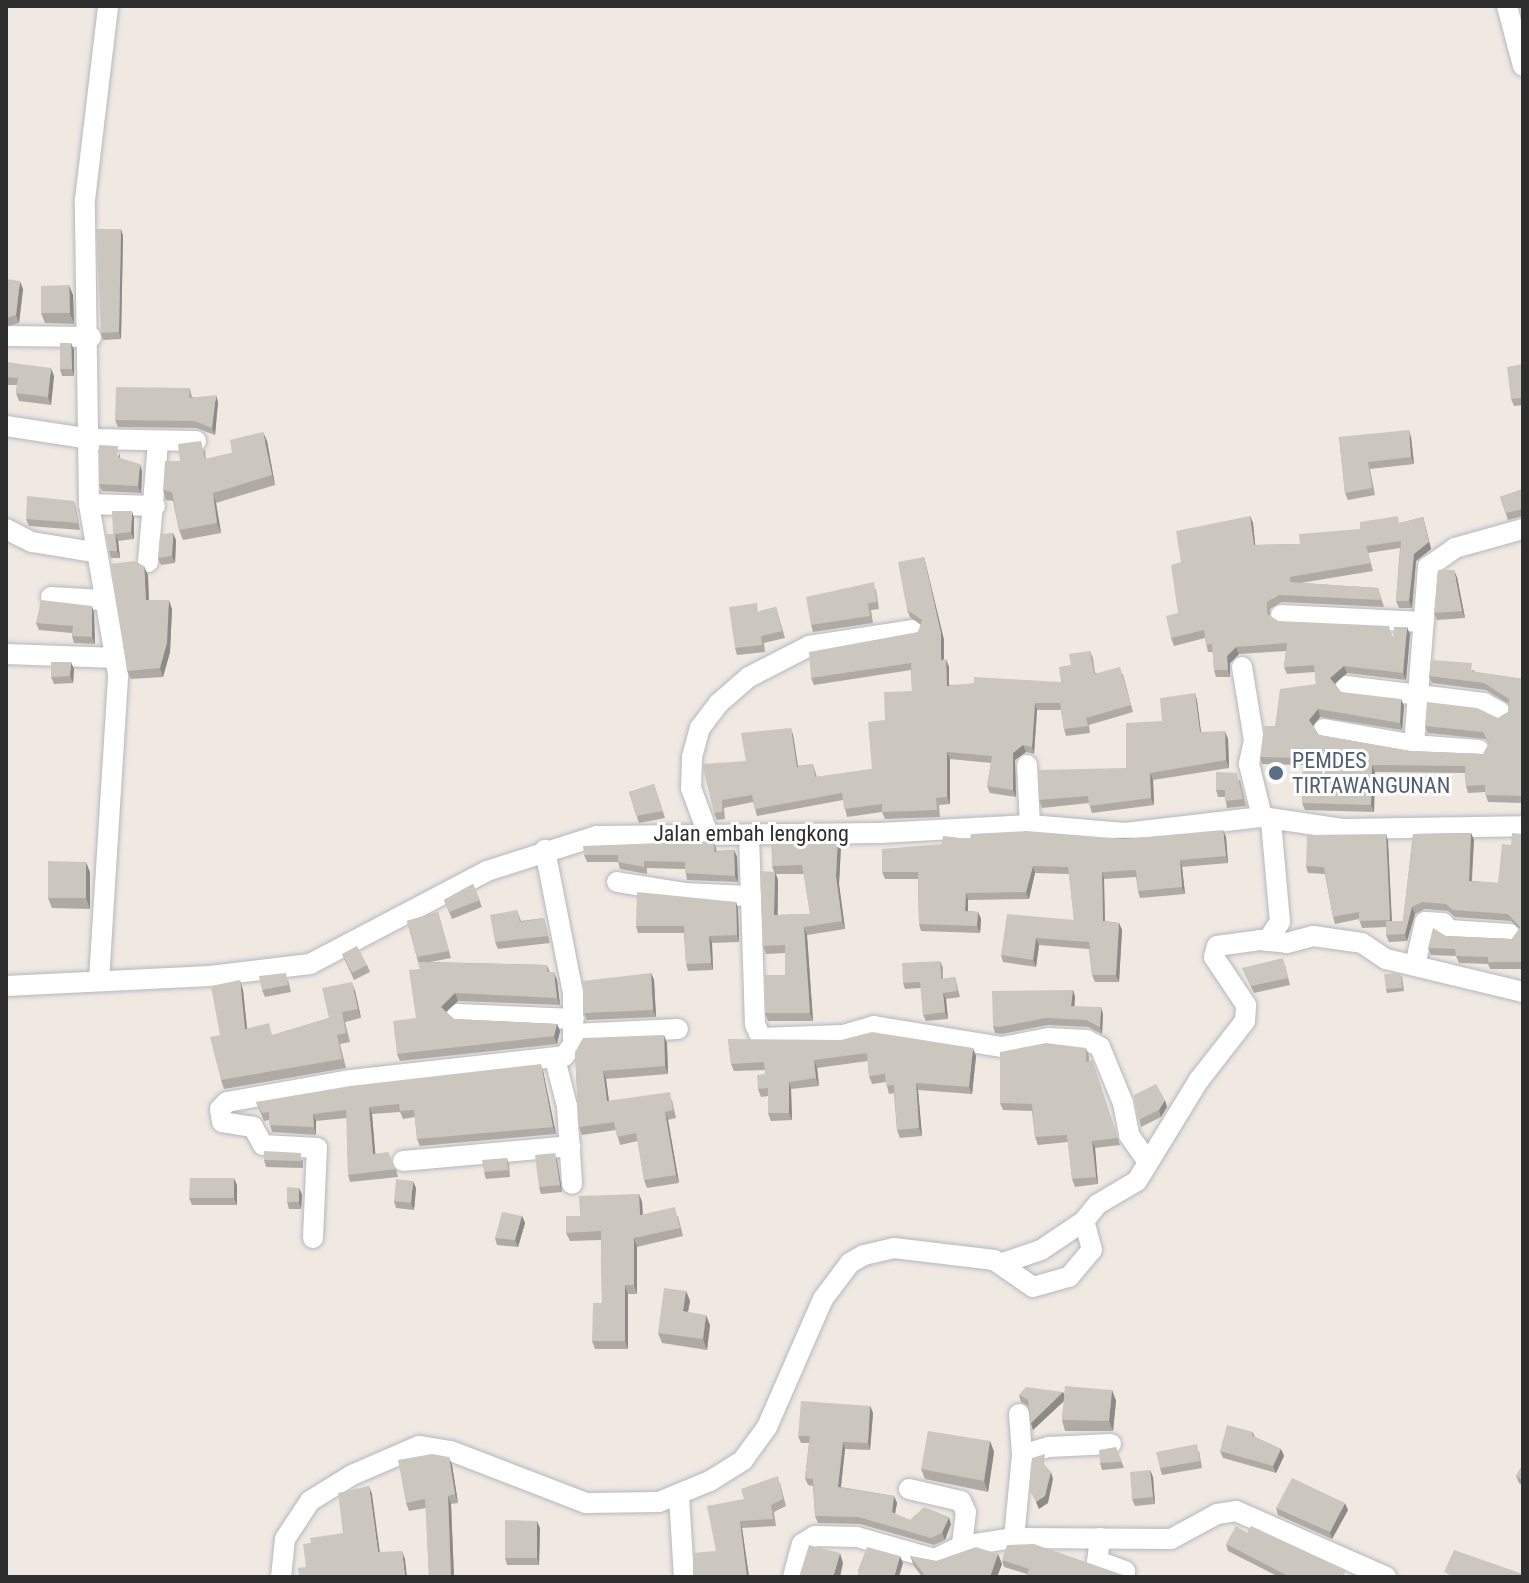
<!DOCTYPE html>
<style>
body{margin:0}
#map{position:relative;width:1529px;height:1583px;overflow:hidden;background:#efe9e1;font-family:"Roboto Condensed",sans-serif}
div>[style]{position:absolute}
.roads{filter:drop-shadow(0 0 2px #b4b7c1) drop-shadow(0 0 2px #b4b7c1)}
.minor>*{height:20px;margin:-10px;padding:0 10px;transform-origin:10px;border-radius:10px;background:#fff}
.wall>*{inset:0;background:#afaba4}
.shaded-wall>*{inset:0;background:#8e8b86}
.building>*{inset:0;background:#cbc7bf}
.dots>*{width:22px;height:22px;translate:-50% -50%;box-sizing:border-box;border:4px solid #fff;border-radius:50%}
span{translate:-50% -50%;white-space:nowrap;text-align:center;line-height:1.15;-webkit-text-stroke:6px #fff;paint-order:stroke}
.service-label{font-size:22px;color:#4e5e75}
.left{translate:0 -50%;text-align:left}
.street-label{font-size:22px;color:#2e2e2e}
.frame{position:absolute;inset:0;border:8px solid #2e2e2e;pointer-events:none}
</style>
<div id="map">
<div class="roads">
<div class="minor">
<i style="left:1507px;top:6px;width:62px;rotate:75.1deg"></i>
<i style="left:6px;top:336px;width:85px;rotate:0.7deg"></i>
<i style="left:6px;top:426px;width:86px;rotate:8.7deg"></i>
<i style="left:91px;top:439px;width:105px;rotate:1.1deg"></i>
<i style="left:89px;top:504px;width:66px;rotate:1.7deg"></i>
<i style="left:6px;top:529px;width:29px;rotate:27deg"></i>
<i style="left:32px;top:542px;width:63px;rotate:9.2deg"></i>
<i style="left:148px;top:562px;width:119px;rotate:-85.2deg"></i>
<i style="left:51px;top:597px;width:51px;rotate:3.4deg"></i>
<i style="left:1281px;top:615px;width:143px;rotate:2.8deg"></i>
<i style="left:6px;top:654px;width:111px;rotate:2.1deg"></i>
<i style="left:1242px;top:667px;width:74px;rotate:80.7deg"></i>
<i style="left:1254px;top:740px;width:25px;rotate:102deg"></i>
<i style="left:1249px;top:764px;width:55px;rotate:76.2deg"></i>
<i style="left:1346px;top:686px;width:139px;rotate:7deg"></i>
<i style="left:1484px;top:703px;width:18px;rotate:29deg"></i>
<i style="left:1324px;top:729px;width:91px;rotate:10.1deg"></i>
<i style="left:1414px;top:745px;width:179px;rotate:-85.5deg"></i>
<i style="left:1428px;top:567px;width:33px;rotate:-35deg"></i>
<i style="left:1455px;top:548px;width:71px;rotate:-15.6deg"></i>
<i style="left:1414px;top:745px;width:65px;rotate:4.4deg"></i>
<i style="left:1027px;top:765px;width:60px;rotate:87.1deg"></i>
<i style="left:708px;top:834px;width:49px;rotate:-110.3deg"></i>
<i style="left:691px;top:788px;width:31px;rotate:-88deg"></i>
<i style="left:692px;top:757px;width:30px;rotate:-75deg"></i>
<i style="left:700px;top:728px;width:31px;rotate:-53deg"></i>
<i style="left:719px;top:703px;width:40px;rotate:-41deg"></i>
<i style="left:749px;top:677px;width:68px;rotate:-27.3deg"></i>
<i style="left:809px;top:646px;width:104px;rotate:-8.8deg"></i>
<i style="left:749px;top:835px;width:189px;rotate:88.2deg"></i>
<i style="left:755px;top:1024px;width:15px;rotate:67deg"></i>
<i style="left:761px;top:1038px;width:82px;rotate:-2.1deg"></i>
<i style="left:843px;top:1035px;width:32px;rotate:-16deg"></i>
<i style="left:874px;top:1026px;width:130px;rotate:9.3deg"></i>
<i style="left:1002px;top:1047px;width:47px;rotate:-11.1deg"></i>
<i style="left:1048px;top:1038px;width:39px;rotate:3deg"></i>
<i style="left:1087px;top:1040px;width:15px;rotate:28deg"></i>
<i style="left:1100px;top:1047px;width:61px;rotate:67.7deg"></i>
<i style="left:1123px;top:1103px;width:33px;rotate:79deg"></i>
<i style="left:1129px;top:1135px;width:33px;rotate:55deg"></i>
<i style="left:617px;top:882px;width:68px;rotate:9.3deg"></i>
<i style="left:684px;top:893px;width:64px;rotate:2.7deg"></i>
<i style="left:1267px;top:941px;width:23px;rotate:-56deg"></i>
<i style="left:1280px;top:922px;width:100px;rotate:-95.1deg"></i>
<i style="left:1415px;top:965px;width:44px;rotate:-76.9deg"></i>
<i style="left:1425px;top:922px;width:18px;rotate:3deg"></i>
<i style="left:1443px;top:923px;width:9px;rotate:49deg"></i>
<i style="left:1449px;top:930px;width:61px;rotate:3.8deg"></i>
<i style="left:99px;top:980px;width:307px;rotate:-86.4deg"></i>
<i style="left:118px;top:674px;width:172px;rotate:-99.7deg"></i>
<i style="left:89px;top:504px;width:304px;rotate:-90.8deg"></i>
<i style="left:85px;top:200px;width:195px;rotate:-83.2deg"></i>
<i style="left:6px;top:986px;width:204px;rotate:-2.8deg"></i>
<i style="left:210px;top:976px;width:101px;rotate:-6.8deg"></i>
<i style="left:310px;top:964px;width:200px;rotate:-27.7deg"></i>
<i style="left:487px;top:871px;width:115px;rotate:-17.7deg"></i>
<i style="left:597px;top:836px;width:283px;rotate:-0.6deg"></i>
<i style="left:880px;top:833px;width:150px;rotate:-3.1deg"></i>
<i style="left:1030px;top:825px;width:95px;rotate:4.8deg"></i>
<i style="left:1125px;top:833px;width:138px;rotate:-6.7deg"></i>
<i style="left:1262px;top:817px;width:81px;rotate:8.5deg"></i>
<i style="left:1342px;top:829px;width:181px;rotate:-0.9deg"></i>
<i style="left:457px;top:1014px;width:117px;rotate:2.4deg"></i>
<i style="left:573px;top:1034px;width:105px;rotate:-2.7deg"></i>
<i style="left:555px;top:1059px;width:49px;rotate:75.7deg"></i>
<i style="left:567px;top:1106px;width:78px;rotate:86.3deg"></i>
<i style="left:403px;top:1161px;width:168px;rotate:-5.1deg"></i>
<i style="left:313px;top:1238px;width:90px;rotate:-87.5deg"></i>
<i style="left:317px;top:1148px;width:54px;rotate:-176.8deg"></i>
<i style="left:263px;top:1145px;width:21px;rotate:-119deg"></i>
<i style="left:253px;top:1127px;width:31px;rotate:-171deg"></i>
<i style="left:222px;top:1122px;width:13px;rotate:-99deg"></i>
<i style="left:220px;top:1109px;width:10px;rotate:-45deg"></i>
<i style="left:227px;top:1102px;width:126px;rotate:-10.1deg"></i>
<i style="left:351px;top:1080px;width:214px;rotate:-6.4deg"></i>
<i style="left:564px;top:1056px;width:14px;rotate:-51deg"></i>
<i style="left:573px;top:1045px;width:52px;rotate:-90deg"></i>
<i style="left:573px;top:993px;width:146px;rotate:-101.1deg"></i>
<i style="left:1003px;top:1263px;width:40px;rotate:-18.9deg"></i>
<i style="left:1041px;top:1250px;width:52px;rotate:-34deg"></i>
<i style="left:1022px;top:1455px;width:28px;rotate:-17deg"></i>
<i style="left:1049px;top:1447px;width:62px;rotate:-2.8deg"></i>
<i style="left:909px;top:1489px;width:53px;rotate:13deg"></i>
<i style="left:961px;top:1501px;width:12px;rotate:66deg"></i>
<i style="left:966px;top:1512px;width:34px;rotate:97deg"></i>
<i style="left:679px;top:1496px;width:81px;rotate:86.5deg"></i>
<i style="left:1014px;top:1538px;width:83px;rotate:-84.5deg"></i>
<i style="left:1022px;top:1455px;width:41px;rotate:-94.2deg"></i>
<i style="left:1100px;top:1538px;width:23px;rotate:97deg"></i>
<i style="left:1097px;top:1561px;width:30px;rotate:20deg"></i>
<i style="left:281px;top:1577px;width:38px;rotate:-84deg"></i>
<i style="left:285px;top:1539px;width:45px;rotate:-56.7deg"></i>
<i style="left:310px;top:1501px;width:49px;rotate:-31.8deg"></i>
<i style="left:352px;top:1475px;width:73px;rotate:-23.4deg"></i>
<i style="left:419px;top:1446px;width:32px;rotate:9deg"></i>
<i style="left:451px;top:1451px;width:145px;rotate:21.1deg"></i>
<i style="left:586px;top:1503px;width:73px;rotate:-0.8deg"></i>
<i style="left:659px;top:1502px;width:55px;rotate:-22.4deg"></i>
<i style="left:710px;top:1481px;width:39px;rotate:-32deg"></i>
<i style="left:743px;top:1460px;width:41px;rotate:-54deg"></i>
<i style="left:767px;top:1427px;width:140px;rotate:-66.4deg"></i>
<i style="left:823px;top:1299px;width:45px;rotate:-53.1deg"></i>
<i style="left:850px;top:1263px;width:16px;rotate:-30deg"></i>
<i style="left:864px;top:1255px;width:31px;rotate:-13deg"></i>
<i style="left:894px;top:1248px;width:101px;rotate:6.8deg"></i>
<i style="left:994px;top:1260px;width:47px;rotate:34.7deg"></i>
<i style="left:1033px;top:1287px;width:37px;rotate:-16deg"></i>
<i style="left:1069px;top:1277px;width:35px;rotate:-50deg"></i>
<i style="left:1092px;top:1250px;width:30px;rotate:-105deg"></i>
<i style="left:1084px;top:1221px;width:22px;rotate:-51deg"></i>
<i style="left:1098px;top:1204px;width:45px;rotate:-30.5deg"></i>
<i style="left:1137px;top:1181px;width:119px;rotate:-58.5deg"></i>
<i style="left:1199px;top:1080px;width:75px;rotate:-52.1deg"></i>
<i style="left:1245px;top:1021px;width:16px;rotate:-86deg"></i>
<i style="left:1246px;top:1005px;width:58px;rotate:-123.7deg"></i>
<i style="left:1214px;top:957px;width:11px;rotate:-75deg"></i>
<i style="left:1217px;top:946px;width:43px;rotate:-7.9deg"></i>
<i style="left:1260px;top:940px;width:27px;rotate:6deg"></i>
<i style="left:1287px;top:943px;width:27px;rotate:-15deg"></i>
<i style="left:1313px;top:936px;width:49px;rotate:8.1deg"></i>
<i style="left:1362px;top:943px;width:29px;rotate:34deg"></i>
<i style="left:1386px;top:959px;width:141px;rotate:13.5deg"></i>
<i style="left:793px;top:1577px;width:34px;rotate:-75deg"></i>
<i style="left:802px;top:1544px;width:15px;rotate:-32deg"></i>
<i style="left:815px;top:1536px;width:42px;rotate:1.4deg"></i>
<i style="left:857px;top:1537px;width:81px;rotate:15.8deg"></i>
<i style="left:935px;top:1559px;width:30px;rotate:-26deg"></i>
<i style="left:962px;top:1546px;width:53px;rotate:-8.7deg"></i>
<i style="left:1014px;top:1538px;width:157px;rotate:0.4deg"></i>
<i style="left:1171px;top:1539px;width:52px;rotate:-28.5deg"></i>
<i style="left:1217px;top:1514px;width:19px;rotate:-9deg"></i>
<i style="left:1236px;top:1511px;width:164px;rotate:23.7deg"></i>
</div>
</div>
<div class="wall">
<i style="clip-path:polygon(121px 229px,123px 236px,121px 339px,103px 340px,101px 333px)"></i>
<i style="clip-path:polygon(6px 279px,23px 289px,19px 323px,6px 327px)"></i>
<i style="clip-path:polygon(73px 295px,74px 324px,45px 323px,41px 313px)"></i>
<i style="clip-path:polygon(74px 350px,74px 376px,62px 376px,60px 369px)"></i>
<i style="clip-path:polygon(6px 362px,54px 376px,51px 405px,19px 401px,16px 393px,17px 385px,6px 385px)"></i>
<i style="clip-path:polygon(1523px 364px,1523px 405px,1514px 406px,1511px 399px)"></i>
<i style="clip-path:polygon(190px 388px,192px 397px,218px 402px,215px 435px,196px 428px,118px 427px,115px 420px)"></i>
<i style="clip-path:polygon(1339px 437px,1411px 437px,1414px 464px,1370px 469px,1375px 495px,1348px 500px,1345px 493px)"></i>
<i style="clip-path:polygon(267px 441px,275px 485px,216px 503px,221px 533px,183px 540px,179px 530px,173px 501px,166px 500px,163px 490px,180px 461px,205px 450px,206px 459px,232px 453px)"></i>
<i style="clip-path:polygon(120px 453px,120px 458px,142px 471px,141px 493px,102px 491px,99px 484px)"></i>
<i style="clip-path:polygon(1523px 489px,1523px 516px,1508px 520px,1500px 497px)"></i>
<i style="clip-path:polygon(74px 501px,76px 508px,80px 530px,29px 526px,26px 519px)"></i>
<i style="clip-path:polygon(1250px 516px,1253px 523px,1255px 545px,1300px 544px,1360px 529px,1400px 523px,1423px 517px,1431px 549px,1416px 561px,1412px 608px,1399px 608px,1396px 601px,1400px 548px,1368px 553px,1373px 571px,1300px 583px,1378px 588px,1384px 607px,1282px 602px,1270px 609px,1270px 616px,1278px 621px,1393px 637px,1410px 634px,1406px 680px,1347px 673px,1335px 684px,1341px 692px,1404px 706px,1402px 730px,1320px 717px,1313px 726px,1319px 735px,1410px 751px,1483px 754px,1489px 744px,1486px 739px,1428px 733px,1425px 726px,1498px 718px,1508px 712px,1509px 704px,1486px 690px,1432px 683px,1429px 676px,1475px 670px,1474px 672px,1523px 679px,1523px 803px,1488px 802px,1485px 792px,1468px 793px,1466px 786px,1465px 773px,1375px 772px,1374px 812px,1305px 810px,1302px 803px,1303px 765px,1262px 764px,1260px 757px,1275px 726px,1316px 684px,1315px 672px,1287px 674px,1284px 667px,1286px 651px,1239px 654px,1230px 663px,1230px 677px,1216px 677px,1214px 670px,1213px 652px,1208px 652px,1205px 638px,1174px 646px,1171px 638px,1178px 613px,1181px 562px)"></i>
<i style="clip-path:polygon(134px 518px,134px 539px,118px 541px,120px 558px,111px 558px,109px 551px,113px 534px)"></i>
<i style="clip-path:polygon(176px 540px,175px 563px,161px 565px,158px 558px)"></i>
<i style="clip-path:polygon(924px 557px,944px 640px,944px 659px,949px 667px,949px 685px,1061px 682px,1071px 665px,1090px 651px,1093px 658px,1095px 673px,1123px 674px,1133px 712px,1089px 725px,1090px 733px,1066px 736px,1064px 729px,1061px 710px,1037px 710px,1034px 754px,1026px 752px,1015px 760px,1016px 797px,990px 793px,987px 786px,991px 763px,950px 759px,950px 804px,939px 805px,940px 817px,885px 819px,882px 812px,847px 817px,843px 800px,757px 816px,753px 802px,724px 808px,725px 819px,717px 820px,714px 813px,746px 761px,793px 735px,798px 766px,813px 764px,817px 777px,872px 769px,885px 720px,912px 691px,911px 670px,814px 685px,811px 678px,918px 632px,921px 625px,910px 617px,907px 610px)"></i>
<i style="clip-path:polygon(148px 575px,149px 600px,172px 609px,170px 652px,163px 677px,131px 679px,127px 671px)"></i>
<i style="clip-path:polygon(1457px 577px,1465px 618px,1437px 620px,1434px 613px)"></i>
<i style="clip-path:polygon(876px 589px,879px 609px,871px 610px,873px 623px,813px 632px,811px 625px)"></i>
<i style="clip-path:polygon(776px 607px,785px 638px,764px 643px,765px 652px,737px 655px,735px 648px,760px 611px)"></i>
<i style="clip-path:polygon(94px 613px,95px 644px,74px 643px,72px 636px,72px 633px,39px 630px,36px 623px)"></i>
<i style="clip-path:polygon(74px 669px,73px 683px,54px 684px,51px 677px)"></i>
<i style="clip-path:polygon(1195px 693px,1197px 701px,1201px 732px,1228px 739px,1229px 768px,1153px 780px,1154px 805px,1092px 813px,1089px 803px,1042px 808px,1039px 800px,1126px 768px,1162px 721px)"></i>
<i style="clip-path:polygon(1240px 780px,1246px 806px,1227px 808px,1225px 797px,1218px 797px,1216px 790px)"></i>
<i style="clip-path:polygon(654px 784px,665px 818px,639px 823px,629px 792px)"></i>
<i style="clip-path:polygon(1471px 833px,1474px 840px,1472px 881px,1498px 883px,1511px 845px,1523px 834px,1523px 969px,1490px 969px,1488px 964px,1459px 963px,1456px 956px,1431px 955px,1428px 948px,1446px 936px,1512px 939px,1519px 929px,1511px 921px,1455px 917px,1448px 911px,1425px 909px,1415px 914px,1407px 941px,1389px 942px,1386px 935px,1386px 927px,1362px 928px,1359px 919px,1335px 924px,1333px 917px,1325px 874px,1308px 873px,1306px 866px,1386px 834px,1388px 841px,1392px 921px,1403px 921px,1413px 834px)"></i>
<i style="clip-path:polygon(1226px 837px,1228px 863px,1182px 867px,1185px 894px,1140px 898px,1138px 891px,1136px 877px,1104px 879px,1105px 921px,1119px 923px,1122px 930px,1119px 982px,1095px 982px,1092px 975px,1089px 949px,1039px 945px,1036px 967px,1003px 962px,1001px 955px,1074px 920px,1069px 874px,1035px 873px,1029px 899px,968px 900px,968px 911px,978px 912px,981px 919px,980px 933px,921px 931px,919px 924px,918px 879px,885px 879px,882px 872px,942px 844px,970px 839px)"></i>
<i style="clip-path:polygon(714px 841px,717px 851px,734px 850px,737px 857px,738px 882px,687px 880px,685px 869px,647px 868px,647px 874px,620px 869px,618px 862px,587px 862px,584px 855px)"></i>
<i style="clip-path:polygon(evenodd,841px 846px,839px 884px,845px 929px,807px 935px,813px 1021px,768px 1021px,765px 1013px,785px 975px,785px 953px,766px 954px,763px 946px,774px 872px,772px 866px,841px 846px,776px 874px,804px 874px,810px 914px,778px 915px,778px 880px,776px 874px)"></i>
<i style="clip-path:polygon(90px 872px,90px 909px,52px 908px,48px 898px)"></i>
<i style="clip-path:polygon(473px 884px,482px 907px,452px 919px,444px 900px)"></i>
<i style="clip-path:polygon(736px 902px,738px 909px,739px 942px,712px 943px,713px 970px,688px 971px,686px 964px,684px 933px,638px 933px,636px 926px)"></i>
<i style="clip-path:polygon(517px 910px,521px 921px,544px 918px,550px 943px,498px 949px,495px 942px)"></i>
<i style="clip-path:polygon(438px 912px,451px 958px,430px 962px,547px 965px,550px 972px,557px 980px,560px 1005px,458px 1001px,446px 1012px,454px 1019px,557px 1024px,560px 1031px,557px 1044px,400px 1061px,397px 1054px,416px 1018px,420px 969px,407px 921px)"></i>
<i style="clip-path:polygon(342px 954px,367px 965px,370px 972px,354px 980px)"></i>
<i style="clip-path:polygon(940px 961px,943px 967px,943px 979px,955px 977px,960px 997px,946px 999px,948px 1019px,926px 1021px,923px 1015px,921px 988px,905px 989px,903px 983px)"></i>
<i style="clip-path:polygon(1285px 965px,1290px 985px,1254px 993px,1242px 968px)"></i>
<i style="clip-path:polygon(651px 973px,654px 980px,656px 1017px,587px 1020px,584px 1013px)"></i>
<i style="clip-path:polygon(1402px 976px,1404px 991px,1387px 993px,1386px 989px)"></i>
<i style="clip-path:polygon(288px 980px,291px 992px,265px 997px,262px 990px)"></i>
<i style="clip-path:polygon(243px 990px,247px 1028px,273px 1035px,329px 1018px,355px 991px,361px 1018px,345px 1022px,350px 1042px,340px 1044px,346px 1068px,224px 1089px,221px 1080px,220px 1035px)"></i>
<i style="clip-path:polygon(1073px 990px,1075px 997px,1074px 1007px,1103px 1014px,1102px 1034px,1088px 1027px,1048px 1025px,1002px 1034px,995px 1033px,993px 1026px)"></i>
<i style="clip-path:polygon(728px 1039px,976px 1056px,972px 1094px,918px 1090px,922px 1136px,900px 1138px,897px 1130px,894px 1093px,889px 1094px,886px 1082px,872px 1084px,869px 1076px,868px 1061px,817px 1068px,819px 1086px,791px 1089px,792px 1120px,771px 1121px,768px 1113px,768px 1096px,761px 1097px,758px 1089px,765px 1074px,765px 1070px,734px 1071px,731px 1064px)"></i>
<i style="clip-path:polygon(667px 1043px,668px 1074px,606px 1079px,609px 1101px,672px 1100px,676px 1118px,668px 1120px,679px 1183px,647px 1188px,644px 1180px,638px 1141px,620px 1145px,616px 1130px,582px 1135px,579px 1127px,575px 1052px)"></i>
<i style="clip-path:polygon(1086px 1048px,1089px 1056px,1089px 1061px,1092px 1060px,1120px 1145px,1095px 1148px,1098px 1184px,1075px 1187px,1072px 1179px,1068px 1142px,1038px 1145px,1035px 1137px,1032px 1111px,1003px 1110px,1000px 1103px)"></i>
<i style="clip-path:polygon(543px 1071px,556px 1134px,420px 1146px,417px 1139px,415px 1117px,403px 1119px,400px 1112px,372px 1114px,375px 1154px,396px 1169px,398px 1177px,350px 1182px,348px 1175px,347px 1118px,316px 1121px,316px 1135px,272px 1132px,269px 1120px,264px 1121px,256px 1102px)"></i>
<i style="clip-path:polygon(1134px 1095px,1167px 1107px,1161px 1117px,1141px 1127px)"></i>
<i style="clip-path:polygon(507px 1158px,509px 1164px,510px 1177px,486px 1179px,484px 1172px)"></i>
<i style="clip-path:polygon(264px 1160px,303px 1160px,303px 1168px,266px 1167px)"></i>
<i style="clip-path:polygon(557px 1160px,562px 1192px,541px 1194px,539px 1187px)"></i>
<i style="clip-path:polygon(237px 1185px,237px 1205px,192px 1205px,189px 1198px)"></i>
<i style="clip-path:polygon(299px 1188px,302px 1195px,301px 1209px,289px 1209px,287px 1202px)"></i>
<i style="clip-path:polygon(416px 1188px,414px 1210px,396px 1208px,394px 1201px)"></i>
<i style="clip-path:polygon(639px 1194px,642px 1202px,643px 1215px,678px 1216px,683px 1236px,637px 1247px,637px 1294px,628px 1294px,628px 1349px,595px 1349px,592px 1341px,602px 1303px,601px 1240px,570px 1241px,566px 1233px,580px 1216px)"></i>
<i style="clip-path:polygon(522px 1216px,525px 1223px,518px 1247px,497px 1245px,495px 1238px)"></i>
<i style="clip-path:polygon(686px 1291px,690px 1301px,688px 1312px,710px 1325px,707px 1350px,662px 1343px,658px 1333px)"></i>
<i style="clip-path:polygon(1112px 1390px,1116px 1401px,1113px 1431px,1065px 1431px,1062px 1420px,1064px 1401px,1033px 1430px,1031px 1423px,1028px 1406px,1021px 1402px,1019px 1395px,1063px 1392px,1064px 1395px)"></i>
<i style="clip-path:polygon(870px 1406px,873px 1413px,870px 1450px,845px 1449px,841px 1487px,894px 1496px,897px 1503px,895px 1514px,910px 1520px,951px 1524px,945px 1540px,934px 1545px,860px 1524px,818px 1523px,815px 1516px,813px 1486px,808px 1485px,805px 1478px,809px 1443px,801px 1443px,798px 1436px)"></i>
<i style="clip-path:polygon(1253px 1432px,1255px 1437px,1281px 1449px,1284px 1456px,1276px 1473px,1223px 1458px,1220px 1451px)"></i>
<i style="clip-path:polygon(990px 1441px,994px 1452px,988px 1492px,925px 1479px,921px 1469px)"></i>
<i style="clip-path:polygon(1116px 1447px,1124px 1468px,1102px 1470px,1100px 1463px)"></i>
<i style="clip-path:polygon(1199px 1451px,1202px 1468px,1162px 1475px,1160px 1468px)"></i>
<i style="clip-path:polygon(1523px 1464px,1523px 1486px,1519px 1483px,1516px 1476px)"></i>
<i style="clip-path:polygon(452px 1465px,458px 1503px,451px 1504px,454px 1577px,429px 1577px,426px 1508px,409px 1511px,406px 1503px)"></i>
<i style="clip-path:polygon(1150px 1470px,1153px 1477px,1155px 1504px,1135px 1506px,1132px 1499px)"></i>
<i style="clip-path:polygon(780px 1483px,786px 1506px,774px 1512px,776px 1526px,742px 1528px,749px 1577px,693px 1577px,716px 1551px,744px 1499px)"></i>
<i style="clip-path:polygon(1276px 1508px,1348px 1510px,1332px 1539px,1278px 1515px)"></i>
<i style="clip-path:polygon(540px 1528px,539px 1565px,507px 1565px,505px 1558px)"></i>
<i style="clip-path:polygon(1226px 1544px,1349px 1577px,1279px 1577px,1228px 1551px)"></i>
<i style="clip-path:polygon(998px 1554px,1002px 1564px,997px 1577px,922px 1577px,914px 1566px,910px 1556px,936px 1561px)"></i>
<i style="clip-path:polygon(1002px 1560px,1126px 1577px,1027px 1574px,1004px 1567px)"></i>
</div>
<div class="shaded-wall">
<i style="clip-path:polygon(121px 229px,123px 236px,121px 339px,119px 332px)"></i>
<i style="clip-path:polygon(20px 281px,23px 289px,19px 323px,16px 315px)"></i>
<i style="clip-path:polygon(69px 285px,73px 295px,74px 324px,70px 313px)"></i>
<i style="clip-path:polygon(71px 343px,74px 350px,74px 376px,72px 369px)"></i>
<i style="clip-path:polygon(51px 368px,54px 376px,51px 405px,48px 397px)"></i>
<i style="clip-path:polygon(216px 395px,218px 402px,215px 435px,212px 428px)"></i>
<i style="clip-path:polygon(1409px 430px,1411px 437px,1414px 464px,1411px 457px)"></i>
<i style="clip-path:polygon(263px 432px,267px 441px,275px 485px,272px 475px)"></i>
<i style="clip-path:polygon(140px 464px,142px 471px,141px 493px,138px 486px)"></i>
<i style="clip-path:polygon(213px 493px,216px 503px,221px 533px,217px 523px)"></i>
<i style="clip-path:polygon(132px 511px,134px 518px,134px 539px,131px 532px)"></i>
<i style="clip-path:polygon(1250px 516px,1253px 523px,1256px 552px,1254px 545px)"></i>
<i style="clip-path:polygon(1423px 517px,1431px 549px,1416px 561px,1412px 608px,1409px 601px,1414px 554px)"></i>
<i style="clip-path:polygon(173px 533px,176px 540px,175px 563px,172px 556px)"></i>
<i style="clip-path:polygon(115px 534px,118px 541px,120px 558px,117px 551px)"></i>
<i style="clip-path:polygon(924px 557px,944px 640px,944px 667px,941px 660px)"></i>
<i style="clip-path:polygon(144px 566px,148px 575px,149px 609px,146px 600px)"></i>
<i style="clip-path:polygon(1454px 570px,1457px 577px,1465px 618px,1462px 611px)"></i>
<i style="clip-path:polygon(169px 600px,172px 609px,170px 652px,163px 677px,160px 668px)"></i>
<i style="clip-path:polygon(92px 606px,94px 613px,95px 644px,92px 637px)"></i>
<i style="clip-path:polygon(1407px 627px,1410px 634px,1406px 680px,1403px 673px)"></i>
<i style="clip-path:polygon(1236px 647px,1239px 654px,1230px 663px,1230px 677px,1228px 670px,1227px 656px)"></i>
<i style="clip-path:polygon(946px 659px,949px 667px,949px 693px,947px 686px)"></i>
<i style="clip-path:polygon(71px 662px,74px 669px,73px 683px,70px 676px)"></i>
<i style="clip-path:polygon(1344px 666px,1347px 673px,1333px 685px,1330px 678px)"></i>
<i style="clip-path:polygon(1195px 693px,1197px 701px,1202px 740px,1200px 732px)"></i>
<i style="clip-path:polygon(1401px 699px,1404px 706px,1402px 730px,1400px 723px)"></i>
<i style="clip-path:polygon(1035px 703px,1037px 710px,1034px 754px,1032px 747px)"></i>
<i style="clip-path:polygon(1318px 709px,1320px 717px,1311px 728px,1309px 720px)"></i>
<i style="clip-path:polygon(791px 728px,793px 735px,799px 774px,797px 767px)"></i>
<i style="clip-path:polygon(1225px 731px,1228px 739px,1229px 768px,1226px 760px)"></i>
<i style="clip-path:polygon(1023px 745px,1026px 752px,1015px 760px,1016px 797px,1013px 790px,1013px 753px)"></i>
<i style="clip-path:polygon(947px 752px,950px 759px,950px 804px,947px 797px)"></i>
<i style="clip-path:polygon(1372px 765px,1375px 772px,1374px 812px,1371px 805px)"></i>
<i style="clip-path:polygon(1150px 773px,1153px 780px,1154px 805px,1151px 798px)"></i>
<i style="clip-path:polygon(1223px 830px,1226px 837px,1228px 863px,1226px 856px)"></i>
<i style="clip-path:polygon(1471px 833px,1474px 840px,1471px 888px,1469px 881px)"></i>
<i style="clip-path:polygon(1386px 834px,1388px 841px,1392px 927px,1390px 920px)"></i>
<i style="clip-path:polygon(838px 838px,841px 846px,839px 884px,845px 929px,842px 921px,836px 876px)"></i>
<i style="clip-path:polygon(734px 850px,737px 857px,738px 882px,735px 876px)"></i>
<i style="clip-path:polygon(1180px 860px,1182px 867px,1185px 894px,1182px 887px)"></i>
<i style="clip-path:polygon(86px 862px,90px 872px,90px 909px,86px 898px)"></i>
<i style="clip-path:polygon(1033px 866px,1035px 873px,1029px 899px,1026px 892px)"></i>
<i style="clip-path:polygon(775px 872px,778px 880px,777px 923px,774px 915px)"></i>
<i style="clip-path:polygon(1102px 872px,1104px 879px,1105px 928px,1103px 921px)"></i>
<i style="clip-path:polygon(966px 893px,968px 900px,968px 918px,965px 911px)"></i>
<i style="clip-path:polygon(736px 902px,738px 909px,739px 942px,737px 935px)"></i>
<i style="clip-path:polygon(1412px 907px,1415px 914px,1407px 941px,1405px 934px)"></i>
<i style="clip-path:polygon(978px 912px,981px 919px,980px 933px,977px 926px)"></i>
<i style="clip-path:polygon(1119px 923px,1122px 930px,1119px 982px,1116px 975px)"></i>
<i style="clip-path:polygon(804px 927px,807px 935px,813px 1021px,810px 1013px)"></i>
<i style="clip-path:polygon(709px 936px,712px 943px,713px 970px,711px 963px)"></i>
<i style="clip-path:polygon(1036px 938px,1039px 945px,1036px 967px,1033px 960px)"></i>
<i style="clip-path:polygon(554px 972px,557px 980px,560px 1005px,557px 998px)"></i>
<i style="clip-path:polygon(651px 973px,654px 980px,656px 1017px,653px 1010px)"></i>
<i style="clip-path:polygon(240px 980px,243px 990px,248px 1038px,245px 1029px)"></i>
<i style="clip-path:polygon(352px 982px,355px 991px,361px 1018px,358px 1009px)"></i>
<i style="clip-path:polygon(1073px 990px,1075px 997px,1074px 1013px,1071px 1006px)"></i>
<i style="clip-path:polygon(455px 993px,458px 1001px,444px 1014px,441px 1007px)"></i>
<i style="clip-path:polygon(943px 993px,946px 999px,948px 1019px,945px 1012px)"></i>
<i style="clip-path:polygon(1101px 1007px,1103px 1014px,1102px 1034px,1100px 1027px)"></i>
<i style="clip-path:polygon(557px 1024px,560px 1031px,557px 1044px,554px 1036px)"></i>
<i style="clip-path:polygon(664px 1035px,667px 1043px,668px 1074px,665px 1066px)"></i>
<i style="clip-path:polygon(973px 1048px,976px 1056px,972px 1094px,969px 1087px)"></i>
<i style="clip-path:polygon(814px 1060px,817px 1068px,819px 1086px,816px 1078px)"></i>
<i style="clip-path:polygon(541px 1064px,543px 1071px,556px 1134px,553px 1127px)"></i>
<i style="clip-path:polygon(603px 1071px,606px 1079px,610px 1109px,607px 1101px)"></i>
<i style="clip-path:polygon(789px 1082px,791px 1089px,792px 1120px,789px 1113px)"></i>
<i style="clip-path:polygon(916px 1083px,918px 1090px,922px 1136px,919px 1128px)"></i>
<i style="clip-path:polygon(1165px 1100px,1167px 1107px,1161px 1117px,1159px 1110px)"></i>
<i style="clip-path:polygon(369px 1107px,372px 1114px,376px 1161px,373px 1154px)"></i>
<i style="clip-path:polygon(665px 1112px,668px 1120px,679px 1183px,676px 1175px)"></i>
<i style="clip-path:polygon(313px 1114px,316px 1121px,316px 1135px,314px 1127px)"></i>
<i style="clip-path:polygon(1092px 1141px,1095px 1148px,1098px 1184px,1096px 1177px)"></i>
<i style="clip-path:polygon(555px 1153px,557px 1160px,562px 1192px,560px 1185px)"></i>
<i style="clip-path:polygon(234px 1178px,237px 1185px,237px 1205px,234px 1198px)"></i>
<i style="clip-path:polygon(413px 1181px,416px 1188px,414px 1210px,411px 1203px)"></i>
<i style="clip-path:polygon(299px 1188px,302px 1195px,301px 1209px,299px 1202px)"></i>
<i style="clip-path:polygon(639px 1194px,642px 1202px,643px 1224px,640px 1215px)"></i>
<i style="clip-path:polygon(522px 1216px,525px 1223px,518px 1247px,515px 1240px)"></i>
<i style="clip-path:polygon(634px 1238px,637px 1247px,637px 1294px,634px 1285px)"></i>
<i style="clip-path:polygon(625px 1285px,628px 1294px,628px 1349px,625px 1341px)"></i>
<i style="clip-path:polygon(686px 1291px,690px 1301px,686px 1322px,683px 1311px)"></i>
<i style="clip-path:polygon(706px 1315px,710px 1325px,707px 1350px,703px 1339px)"></i>
<i style="clip-path:polygon(1112px 1390px,1116px 1401px,1113px 1431px,1109px 1421px)"></i>
<i style="clip-path:polygon(1063px 1392px,1066px 1399px,1033px 1430px,1031px 1423px)"></i>
<i style="clip-path:polygon(870px 1406px,873px 1413px,870px 1450px,868px 1443px)"></i>
<i style="clip-path:polygon(990px 1441px,994px 1452px,988px 1492px,984px 1481px)"></i>
<i style="clip-path:polygon(843px 1442px,845px 1449px,840px 1494px,838px 1487px)"></i>
<i style="clip-path:polygon(1281px 1449px,1284px 1456px,1276px 1473px,1273px 1466px)"></i>
<i style="clip-path:polygon(449px 1457px,452px 1465px,458px 1503px,455px 1494px)"></i>
<i style="clip-path:polygon(1150px 1470px,1153px 1477px,1155px 1504px,1153px 1497px)"></i>
<i style="clip-path:polygon(1051px 1472px,1053px 1479px,1048px 1503px,1039px 1509px,1036px 1502px)"></i>
<i style="clip-path:polygon(369px 1486px,372px 1494px,381px 1561px,378px 1552px)"></i>
<i style="clip-path:polygon(448px 1496px,451px 1504px,454px 1577px,451px 1577px)"></i>
<i style="clip-path:polygon(894px 1496px,897px 1503px,894px 1519px,892px 1512px)"></i>
<i style="clip-path:polygon(1345px 1503px,1348px 1510px,1332px 1539px,1330px 1532px)"></i>
<i style="clip-path:polygon(949px 1517px,951px 1524px,945px 1540px,942px 1533px)"></i>
<i style="clip-path:polygon(537px 1521px,540px 1528px,539px 1565px,537px 1558px)"></i>
<i style="clip-path:polygon(740px 1521px,742px 1528px,749px 1577px,747px 1577px)"></i>
<i style="clip-path:polygon(402px 1551px,405px 1559px,407px 1577px,405px 1577px)"></i>
<i style="clip-path:polygon(840px 1553px,843px 1563px,840px 1577px,833px 1577px)"></i>
<i style="clip-path:polygon(998px 1554px,1002px 1564px,997px 1577px,990px 1577px)"></i>
<i style="clip-path:polygon(900px 1556px,903px 1563px,899px 1577px,894px 1577px)"></i>
</div>
<div class="building">
<i style="clip-path:polygon(96px 229px,121px 229px,119px 332px,101px 333px)"></i>
<i style="clip-path:polygon(6px 279px,20px 281px,16px 315px,6px 318px)"></i>
<i style="clip-path:polygon(69px 285px,70px 313px,41px 313px,41px 286px)"></i>
<i style="clip-path:polygon(60px 343px,71px 343px,72px 369px,60px 369px)"></i>
<i style="clip-path:polygon(6px 362px,51px 368px,48px 397px,16px 393px,18px 378px,6px 377px)"></i>
<i style="clip-path:polygon(1523px 364px,1523px 398px,1511px 399px,1507px 367px)"></i>
<i style="clip-path:polygon(116px 387px,190px 388px,189px 398px,216px 395px,212px 428px,194px 421px,115px 420px)"></i>
<i style="clip-path:polygon(1409px 430px,1411px 457px,1368px 462px,1372px 488px,1345px 493px,1339px 437px)"></i>
<i style="clip-path:polygon(263px 432px,272px 475px,213px 493px,217px 523px,179px 530px,172px 492px,163px 490px,165px 461px,180px 461px,178px 444px,201px 441px,205px 459px,232px 453px,230px 440px)"></i>
<i style="clip-path:polygon(99px 445px,118px 446px,117px 457px,140px 464px,138px 486px,99px 484px)"></i>
<i style="clip-path:polygon(1523px 489px,1523px 509px,1506px 513px,1500px 497px)"></i>
<i style="clip-path:polygon(27px 496px,74px 501px,78px 523px,26px 519px)"></i>
<i style="clip-path:polygon(112px 511px,132px 511px,131px 532px,115px 534px,117px 551px,109px 551px,106px 534px,113px 534px)"></i>
<i style="clip-path:polygon(1250px 516px,1254px 545px,1300px 544px,1299px 534px,1360px 529px,1360px 522px,1398px 516px,1399px 523px,1423px 517px,1429px 542px,1414px 554px,1409px 601px,1396px 601px,1401px 541px,1366px 546px,1371px 563px,1290px 577px,1290px 582px,1378px 588px,1381px 600px,1279px 595px,1267px 602px,1267px 614px,1278px 621px,1389px 626px,1393px 639px,1394px 627px,1407px 627px,1403px 673px,1344px 666px,1330px 678px,1341px 692px,1401px 699px,1400px 723px,1318px 709px,1309px 720px,1319px 735px,1410px 751px,1483px 754px,1489px 743px,1483px 732px,1425px 726px,1427px 702px,1477px 708px,1498px 718px,1508px 712px,1509px 699px,1484px 683px,1429px 676px,1431px 660px,1472px 663px,1471px 671px,1523px 679px,1523px 796px,1485px 795px,1485px 785px,1466px 786px,1465px 766px,1372px 765px,1371px 805px,1302px 803px,1303px 758px,1260px 757px,1264px 726px,1275px 726px,1280px 689px,1316px 684px,1314px 665px,1284px 667px,1287px 643px,1236px 647px,1227px 656px,1228px 670px,1214px 670px,1212px 644px,1206px 645px,1204px 630px,1171px 638px,1166px 616px,1178px 613px,1171px 565px,1181px 562px,1176px 531px)"></i>
<i style="clip-path:polygon(173px 533px,172px 556px,158px 558px,160px 534px)"></i>
<i style="clip-path:polygon(924px 557px,941px 633px,941px 660px,946px 659px,947px 686px,974px 683px,974px 677px,1061px 682px,1059px 667px,1071px 665px,1069px 654px,1090px 651px,1094px 674px,1120px 667px,1131px 705px,1086px 718px,1088px 726px,1064px 729px,1060px 703px,1035px 703px,1032px 747px,1023px 745px,1013px 753px,1013px 790px,987px 786px,992px 756px,947px 752px,947px 797px,936px 798px,937px 810px,882px 812px,882px 804px,844px 809px,842px 793px,755px 809px,752px 795px,722px 800px,722px 812px,714px 813px,702px 764px,746px 761px,741px 733px,791px 728px,797px 767px,813px 764px,815px 777px,872px 769px,868px 722px,885px 720px,884px 692px,912px 691px,911px 663px,811px 678px,809px 652px,918px 632px,922px 620px,907px 610px,898px 562px)"></i>
<i style="clip-path:polygon(135px 561px,144px 566px,146px 600px,169px 600px,167px 643px,160px 668px,127px 671px,111px 564px)"></i>
<i style="clip-path:polygon(1438px 570px,1454px 570px,1462px 611px,1434px 613px)"></i>
<i style="clip-path:polygon(874px 582px,877px 602px,868px 603px,870px 616px,811px 625px,806px 597px)"></i>
<i style="clip-path:polygon(41px 600px,92px 606px,92px 637px,72px 636px,73px 626px,36px 623px)"></i>
<i style="clip-path:polygon(757px 603px,758px 612px,776px 607px,782px 631px,761px 636px,762px 645px,735px 648px,729px 607px)"></i>
<i style="clip-path:polygon(51px 662px,71px 662px,70px 676px,51px 677px)"></i>
<i style="clip-path:polygon(1195px 693px,1200px 732px,1225px 731px,1226px 760px,1150px 773px,1151px 798px,1089px 806px,1088px 796px,1039px 800px,1038px 770px,1126px 768px,1126px 723px,1162px 721px,1160px 698px)"></i>
<i style="clip-path:polygon(1216px 772px,1237px 773px,1243px 799px,1225px 801px,1225px 790px,1216px 790px)"></i>
<i style="clip-path:polygon(654px 784px,663px 811px,636px 816px,629px 792px)"></i>
<i style="clip-path:polygon(1223px 830px,1226px 856px,1180px 860px,1182px 887px,1138px 891px,1136px 870px,1102px 872px,1103px 921px,1119px 923px,1116px 975px,1092px 975px,1089px 942px,1036px 938px,1033px 960px,1001px 955px,1007px 914px,1074px 920px,1068px 867px,1033px 866px,1026px 892px,966px 893px,965px 911px,978px 912px,977px 926px,919px 924px,918px 872px,882px 872px,882px 849px,942px 844px,943px 836px,970px 839px,971px 834px,1027px 831px,1124px 839px)"></i>
<i style="clip-path:polygon(1471px 833px,1469px 881px,1498px 883px,1502px 844px,1511px 845px,1512px 833px,1523px 834px,1523px 962px,1488px 962px,1488px 957px,1456px 956px,1455px 949px,1428px 948px,1433px 928px,1446px 936px,1512px 939px,1520px 927px,1508px 914px,1453px 910px,1446px 904px,1422px 902px,1412px 907px,1405px 934px,1386px 935px,1386px 921px,1403px 921px,1413px 834px)"></i>
<i style="clip-path:polygon(1386px 834px,1390px 920px,1359px 921px,1359px 912px,1333px 917px,1324px 867px,1306px 866px,1307px 835px)"></i>
<i style="clip-path:polygon(838px 838px,836px 876px,842px 921px,804px 927px,810px 1013px,765px 1013px,764px 975px,785px 975px,785px 945px,763px 946px,760px 871px,775px 872px,774px 915px,810px 914px,802px 865px,772px 866px,771px 839px)"></i>
<i style="clip-path:polygon(714px 841px,714px 852px,734px 850px,735px 876px,685px 873px,685px 862px,644px 861px,644px 867px,618px 862px,618px 855px,584px 855px,583px 846px)"></i>
<i style="clip-path:polygon(48px 861px,86px 862px,86px 898px,48px 898px)"></i>
<i style="clip-path:polygon(473px 884px,480px 900px,449px 912px,444px 900px)"></i>
<i style="clip-path:polygon(637px 892px,736px 902px,737px 935px,709px 936px,711px 963px,686px 964px,684px 926px,636px 926px)"></i>
<i style="clip-path:polygon(517px 910px,520px 922px,544px 918px,548px 936px,495px 942px,490px 915px)"></i>
<i style="clip-path:polygon(438px 912px,449px 951px,417px 957px,407px 921px)"></i>
<i style="clip-path:polygon(357px 946px,367px 965px,352px 973px,342px 954px)"></i>
<i style="clip-path:polygon(1283px 958px,1288px 978px,1251px 986px,1242px 968px)"></i>
<i style="clip-path:polygon(940px 961px,941px 979px,955px 977px,957px 991px,943px 993px,945px 1012px,923px 1015px,920px 982px,903px 983px,902px 963px)"></i>
<i style="clip-path:polygon(418px 962px,547px 965px,547px 972px,554px 972px,557px 998px,455px 993px,441px 1007px,454px 1019px,557px 1024px,554px 1036px,397px 1054px,393px 1021px,416px 1018px,409px 970px,420px 969px)"></i>
<i style="clip-path:polygon(286px 973px,288px 985px,262px 990px,259px 976px)"></i>
<i style="clip-path:polygon(651px 973px,653px 1010px,584px 1013px,583px 981px)"></i>
<i style="clip-path:polygon(1401px 973px,1402px 988px,1386px 989px,1384px 974px)"></i>
<i style="clip-path:polygon(240px 980px,245px 1029px,269px 1023px,272px 1035px,329px 1018px,322px 988px,352px 982px,358px 1009px,342px 1012px,346px 1033px,337px 1035px,342px 1059px,221px 1080px,210px 1037px,220px 1035px,211px 986px)"></i>
<i style="clip-path:polygon(1073px 990px,1071px 1006px,1101px 1007px,1100px 1027px,1086px 1020px,1046px 1018px,999px 1027px,993px 1026px,992px 991px)"></i>
<i style="clip-path:polygon(872px 1032px,973px 1048px,969px 1087px,916px 1083px,919px 1128px,897px 1130px,894px 1085px,886px 1086px,885px 1074px,869px 1076px,867px 1053px,814px 1060px,816px 1078px,789px 1082px,789px 1113px,768px 1113px,768px 1088px,758px 1089px,757px 1075px,765px 1074px,764px 1062px,731px 1064px,728px 1039px,841px 1040px)"></i>
<i style="clip-path:polygon(664px 1035px,665px 1066px,603px 1071px,607px 1101px,670px 1092px,673px 1110px,665px 1112px,676px 1175px,644px 1180px,636px 1133px,617px 1137px,614px 1122px,579px 1127px,575px 1052px,583px 1038px)"></i>
<i style="clip-path:polygon(1046px 1043px,1086px 1048px,1086px 1062px,1092px 1060px,1118px 1138px,1092px 1141px,1096px 1177px,1072px 1179px,1067px 1135px,1035px 1137px,1032px 1104px,1000px 1103px,1000px 1052px)"></i>
<i style="clip-path:polygon(541px 1064px,553px 1127px,417px 1139px,414px 1110px,400px 1111px,399px 1104px,369px 1107px,373px 1154px,388px 1152px,396px 1169px,348px 1175px,346px 1110px,313px 1114px,314px 1127px,269px 1125px,269px 1112px,262px 1113px,256px 1102px,350px 1086px)"></i>
<i style="clip-path:polygon(1156px 1084px,1165px 1100px,1159px 1110px,1138px 1120px,1134px 1095px)"></i>
<i style="clip-path:polygon(264px 1151px,301px 1153px,301px 1161px,264px 1160px)"></i>
<i style="clip-path:polygon(555px 1153px,560px 1185px,539px 1187px,535px 1155px)"></i>
<i style="clip-path:polygon(507px 1158px,508px 1170px,484px 1172px,482px 1160px)"></i>
<i style="clip-path:polygon(190px 1178px,234px 1178px,234px 1198px,189px 1198px)"></i>
<i style="clip-path:polygon(396px 1179px,413px 1181px,411px 1203px,394px 1201px)"></i>
<i style="clip-path:polygon(287px 1187px,299px 1188px,299px 1202px,287px 1202px)"></i>
<i style="clip-path:polygon(639px 1194px,640px 1215px,675px 1207px,680px 1228px,634px 1238px,634px 1285px,625px 1285px,625px 1341px,592px 1341px,593px 1303px,602px 1303px,601px 1231px,566px 1233px,566px 1216px,580px 1216px,579px 1196px)"></i>
<i style="clip-path:polygon(502px 1212px,522px 1216px,515px 1240px,495px 1238px)"></i>
<i style="clip-path:polygon(664px 1288px,686px 1291px,683px 1311px,706px 1315px,703px 1339px,658px 1333px)"></i>
<i style="clip-path:polygon(1065px 1386px,1112px 1390px,1109px 1421px,1062px 1420px)"></i>
<i style="clip-path:polygon(1026px 1387px,1063px 1392px,1031px 1423px,1028px 1400px,1019px 1395px)"></i>
<i style="clip-path:polygon(801px 1401px,870px 1406px,868px 1443px,843px 1442px,838px 1487px,894px 1496px,892px 1512px,910px 1520px,924px 1507px,949px 1517px,942px 1533px,931px 1538px,858px 1517px,815px 1516px,813px 1479px,805px 1478px,810px 1436px,798px 1436px)"></i>
<i style="clip-path:polygon(1227px 1425px,1253px 1432px,1252px 1436px,1281px 1449px,1273px 1466px,1220px 1451px)"></i>
<i style="clip-path:polygon(928px 1431px,990px 1441px,984px 1481px,921px 1469px)"></i>
<i style="clip-path:polygon(1197px 1444px,1200px 1461px,1160px 1468px,1156px 1452px)"></i>
<i style="clip-path:polygon(1116px 1447px,1122px 1462px,1100px 1463px,1099px 1450px)"></i>
<i style="clip-path:polygon(432px 1454px,449px 1457px,455px 1494px,448px 1496px,451px 1577px,429px 1577px,425px 1499px,406px 1503px,398px 1460px)"></i>
<i style="clip-path:polygon(1045px 1454px,1044px 1464px,1051px 1472px,1045px 1496px,1036px 1502px,1029px 1489px,1032px 1458px)"></i>
<i style="clip-path:polygon(1523px 1464px,1523px 1480px,1516px 1476px)"></i>
<i style="clip-path:polygon(1150px 1470px,1153px 1497px,1132px 1499px,1130px 1472px)"></i>
<i style="clip-path:polygon(778px 1476px,783px 1499px,771px 1505px,773px 1519px,740px 1521px,747px 1577px,693px 1577px,693px 1553px,716px 1551px,707px 1506px,744px 1499px,741px 1489px)"></i>
<i style="clip-path:polygon(1292px 1478px,1345px 1503px,1330px 1532px,1276px 1508px)"></i>
<i style="clip-path:polygon(369px 1486px,378px 1552px,402px 1551px,405px 1577px,299px 1577px,298px 1568px,306px 1567px,303px 1544px,311px 1543px,310px 1538px,343px 1533px,338px 1493px)"></i>
<i style="clip-path:polygon(505px 1520px,537px 1521px,537px 1558px,505px 1558px)"></i>
<i style="clip-path:polygon(1236px 1526px,1247px 1533px,1251px 1526px,1346px 1570px,1343px 1577px,1290px 1577px,1226px 1544px)"></i>
<i style="clip-path:polygon(1034px 1544px,1126px 1576px,1126px 1577px,1026px 1577px,1029px 1569px,1002px 1560px,1007px 1545px)"></i>
<i style="clip-path:polygon(809px 1545px,840px 1553px,833px 1577px,799px 1577px)"></i>
<i style="clip-path:polygon(867px 1547px,900px 1556px,894px 1577px,858px 1577px,858px 1570px)"></i>
<i style="clip-path:polygon(976px 1547px,998px 1554px,990px 1577px,926px 1577px,910px 1556px,936px 1561px)"></i>
<i style="clip-path:polygon(1454px 1550px,1523px 1574px,1523px 1577px,1454px 1577px,1444px 1572px)"></i>
</div>
<div class="dots">
<i style="left:1276px;top:773px;background:#5c6f8a"></i>
</div>
<div class="service-label">
<span class="left" style="left:1292px;top:773px">PEMDES<br>TIRTAWANGUNAN</span>
</div>
<div class="street-label">
<span style="left:751px;top:834px">Jalan embah lengkong</span>
</div>
<div class="frame"></div>
</div>
